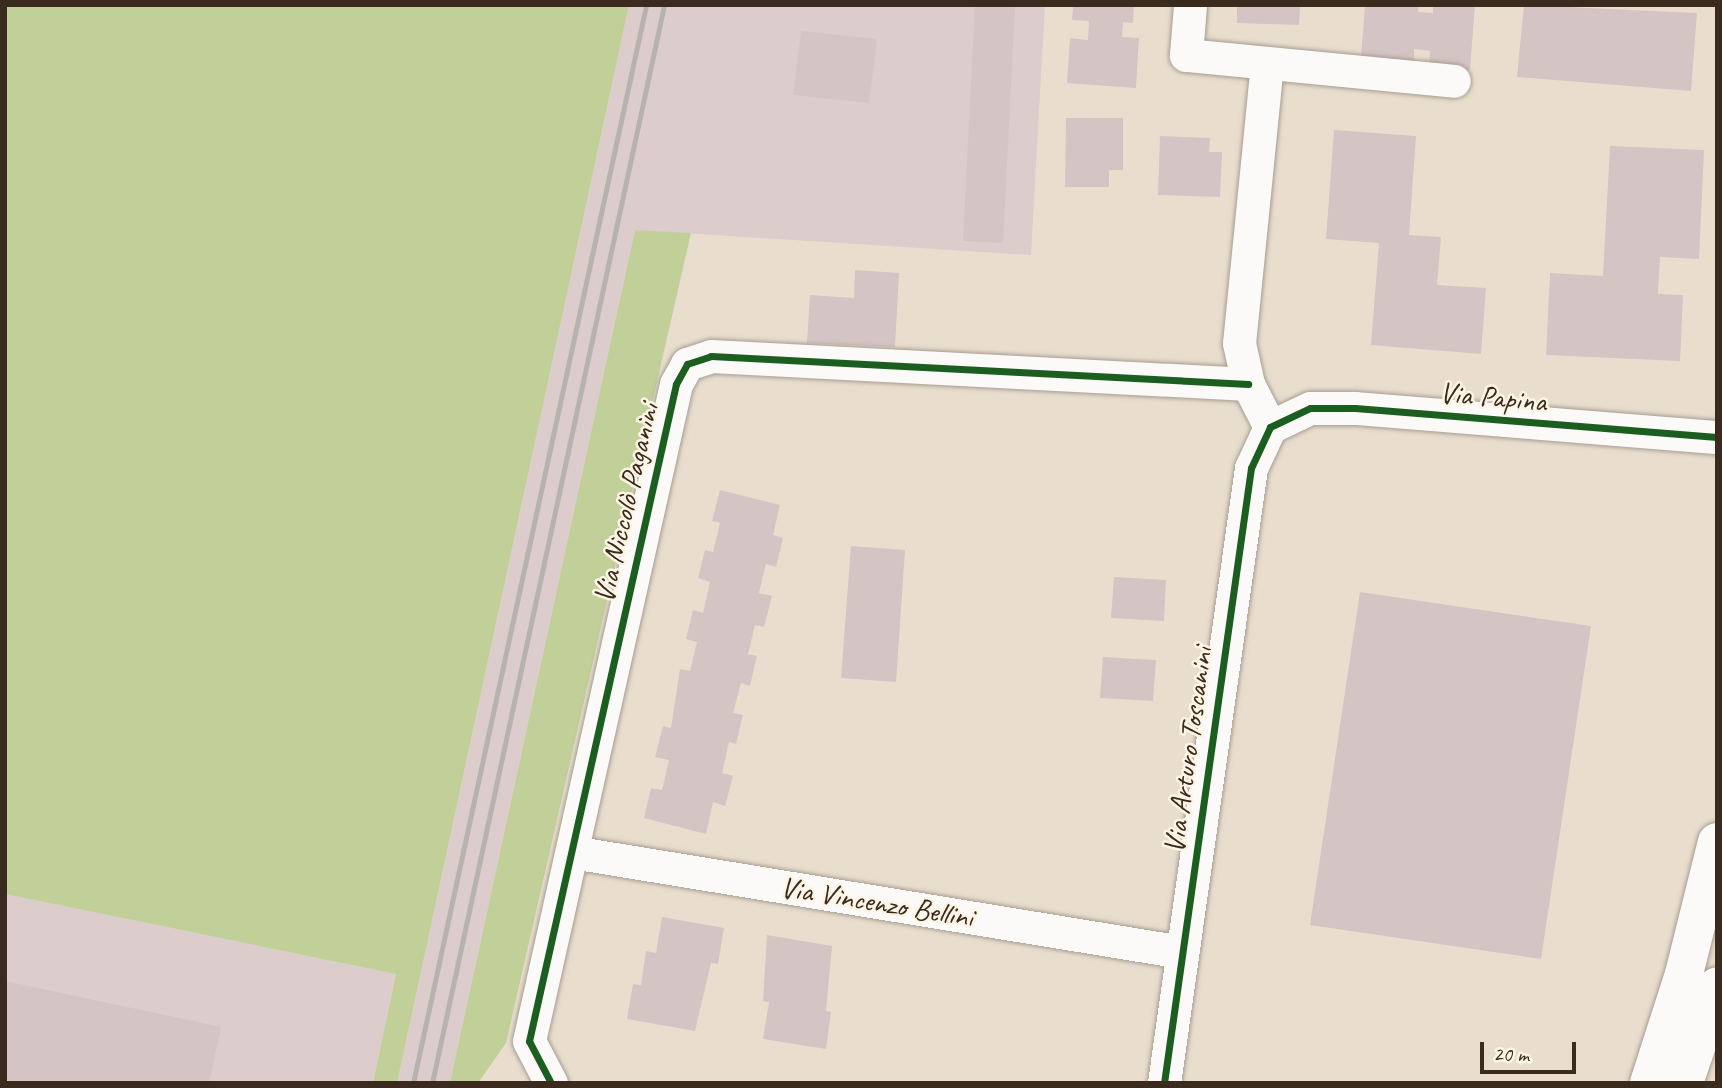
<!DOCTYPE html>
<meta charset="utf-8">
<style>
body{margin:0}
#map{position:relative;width:1722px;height:1088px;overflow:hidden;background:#e9dece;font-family:Caveat,sans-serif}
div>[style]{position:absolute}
.industrial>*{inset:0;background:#dccccb}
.green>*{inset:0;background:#c1cf99}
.building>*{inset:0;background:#d5c4c4}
.roads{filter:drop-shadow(0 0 2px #a69e93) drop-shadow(0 0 2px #a69e93)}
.minor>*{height:33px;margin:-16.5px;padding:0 16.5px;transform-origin:16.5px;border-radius:16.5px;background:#fcfaf8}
.secondary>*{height:38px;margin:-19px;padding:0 19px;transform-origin:19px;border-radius:19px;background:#fcfaf8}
.rail>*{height:5px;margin:-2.5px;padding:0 2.5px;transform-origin:2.5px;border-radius:2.5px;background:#b6b3af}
.cycleway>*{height:7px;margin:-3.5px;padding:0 3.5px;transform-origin:3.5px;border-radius:3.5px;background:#1b5e20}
span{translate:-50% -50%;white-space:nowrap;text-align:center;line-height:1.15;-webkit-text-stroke:5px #fcf5e5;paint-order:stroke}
.street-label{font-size:30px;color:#3b2a1e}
.frame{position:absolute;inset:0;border:7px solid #3b2a1e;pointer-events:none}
.scale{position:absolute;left:1480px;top:1042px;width:96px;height:32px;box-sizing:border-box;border:4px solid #3b2a1e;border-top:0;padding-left:9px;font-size:21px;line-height:24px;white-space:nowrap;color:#3b2a1e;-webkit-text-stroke:5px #fcf5e5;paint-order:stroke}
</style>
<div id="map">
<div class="industrial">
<i style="clip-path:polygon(629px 5px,1045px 5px,1031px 255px,635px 230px,450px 1083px,397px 1083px)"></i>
<i style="clip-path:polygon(5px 894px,396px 974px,373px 1083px,5px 1083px)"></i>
</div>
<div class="green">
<i style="clip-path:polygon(5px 5px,629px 5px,397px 1083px,373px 1083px,396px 974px,5px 894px)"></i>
<i style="clip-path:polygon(635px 230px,691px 233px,506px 1043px,478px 1083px,450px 1083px)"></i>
</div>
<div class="building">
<i style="clip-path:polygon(975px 5px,1015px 5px,1003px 243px,963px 241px)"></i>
<i style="clip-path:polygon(1073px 5px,1134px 5px,1133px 23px,1123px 22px,1122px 37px,1139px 38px,1136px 88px,1067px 83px,1070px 38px,1088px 40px,1089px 21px,1072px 20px)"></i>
<i style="clip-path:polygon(1237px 5px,1300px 5px,1299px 25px,1237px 23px)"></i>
<i style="clip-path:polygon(1365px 5px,1419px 5px,1418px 12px,1433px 13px,1433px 5px,1475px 5px,1470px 70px,1429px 67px,1430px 51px,1414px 49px,1414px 62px,1361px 58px)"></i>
<i style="clip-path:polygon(1524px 5px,1697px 13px,1691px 91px,1517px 77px)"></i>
<i style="clip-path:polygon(801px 31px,877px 39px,869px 103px,793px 95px)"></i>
<i style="clip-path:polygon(1066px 118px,1123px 118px,1123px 170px,1109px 170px,1109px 187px,1065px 187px)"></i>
<i style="clip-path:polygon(1334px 130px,1416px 136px,1409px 235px,1441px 237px,1437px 285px,1486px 288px,1481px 354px,1371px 345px,1379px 243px,1326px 239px)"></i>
<i style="clip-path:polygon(1160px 136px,1210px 138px,1209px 152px,1222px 152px,1220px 197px,1158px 195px)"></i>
<i style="clip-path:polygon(1610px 146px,1704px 150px,1699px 259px,1660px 257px,1658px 294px,1683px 295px,1680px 361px,1546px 355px,1550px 273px,1603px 276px)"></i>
<i style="clip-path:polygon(855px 270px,899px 273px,895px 347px,807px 343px,810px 295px,854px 298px)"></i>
<i style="clip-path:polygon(720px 490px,780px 505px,773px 535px,783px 538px,776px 567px,766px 564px,759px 593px,772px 596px,764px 627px,755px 625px,748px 654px,757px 656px,750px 686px,741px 683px,733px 713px,743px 715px,736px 744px,729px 742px,722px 773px,733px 776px,725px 806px,713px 802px,706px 834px,644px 818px,651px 788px,662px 790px,669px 760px,655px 757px,663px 726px,671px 728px,680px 669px,690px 671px,697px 642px,686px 639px,693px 610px,703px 613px,710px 582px,698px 578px,705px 550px,713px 552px,720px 523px,712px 521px)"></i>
<i style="clip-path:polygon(851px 546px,905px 550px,896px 682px,841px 678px)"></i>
<i style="clip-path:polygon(1114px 577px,1166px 580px,1164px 621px,1111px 618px)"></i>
<i style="clip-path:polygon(1360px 592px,1591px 626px,1541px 959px,1310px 925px)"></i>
<i style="clip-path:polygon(1103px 657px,1156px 660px,1153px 701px,1100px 698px)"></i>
<i style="clip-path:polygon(662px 917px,724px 928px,718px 964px,711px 963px,695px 1031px,627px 1019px,633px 984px,641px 985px,646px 951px,656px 953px)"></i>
<i style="clip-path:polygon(767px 935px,832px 946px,826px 1011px,831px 1012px,826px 1049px,763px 1039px,769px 1002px,763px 1001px)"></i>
<i style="clip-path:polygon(5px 981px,221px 1027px,209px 1083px,5px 1083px)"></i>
</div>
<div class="roads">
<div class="minor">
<i style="left:1190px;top:5px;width:50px;rotate:94.6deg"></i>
<i style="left:1186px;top:55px;width:269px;rotate:5.5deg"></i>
<i style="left:1267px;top:63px;width:281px;rotate:95.7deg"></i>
<i style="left:1239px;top:343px;width:42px;rotate:77.6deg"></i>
<i style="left:1248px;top:384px;width:48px;rotate:62.9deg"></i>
<i style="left:572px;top:852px;width:618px;rotate:9.31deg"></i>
<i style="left:551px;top:1083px;width:47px;rotate:-117.6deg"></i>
<i style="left:529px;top:1041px;width:673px;rotate:-77.39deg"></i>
<i style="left:676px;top:384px;width:23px;rotate:-61deg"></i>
<i style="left:687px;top:364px;width:25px;rotate:-18deg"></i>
<i style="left:711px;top:356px;width:538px;rotate:2.98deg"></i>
<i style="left:1164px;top:1083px;width:621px;rotate:-81.95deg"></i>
<i style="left:1251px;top:468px;width:45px;rotate:-65.1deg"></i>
<i style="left:1270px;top:427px;width:44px;rotate:-25.4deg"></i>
<i style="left:1310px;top:408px;width:45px"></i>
<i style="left:1355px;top:408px;width:363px;rotate:4.6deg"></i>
</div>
<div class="secondary">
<i style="left:1649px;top:1083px;width:114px;rotate:-72.2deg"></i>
<i style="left:1684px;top:974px;width:136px;rotate:-76deg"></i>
<i style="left:1684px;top:1083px;width:102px;rotate:-71.2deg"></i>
</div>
</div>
<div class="rail">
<i style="left:413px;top:1083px;width:1103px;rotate:-77.8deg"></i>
<i style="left:432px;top:1083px;width:1103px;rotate:-77.85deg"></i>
</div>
<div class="cycleway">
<i style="left:551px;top:1083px;width:47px;rotate:-117.6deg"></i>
<i style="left:529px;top:1041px;width:673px;rotate:-77.39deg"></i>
<i style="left:676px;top:384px;width:23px;rotate:-61deg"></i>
<i style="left:687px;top:364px;width:25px;rotate:-18deg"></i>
<i style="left:711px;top:356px;width:538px;rotate:2.98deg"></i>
<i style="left:1164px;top:1083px;width:621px;rotate:-81.95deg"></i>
<i style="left:1251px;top:468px;width:45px;rotate:-65.1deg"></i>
<i style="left:1270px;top:427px;width:44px;rotate:-25.4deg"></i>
<i style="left:1310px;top:408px;width:45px"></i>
<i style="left:1355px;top:408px;width:363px;rotate:4.6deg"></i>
</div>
<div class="street-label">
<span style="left:1493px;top:397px;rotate:5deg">Via Papina</span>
<span style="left:626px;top:503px;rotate:-77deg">Via Niccolò Paganini</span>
<span style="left:1188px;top:750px;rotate:-82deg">Via Arturo Toscanini</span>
<span style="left:877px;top:902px;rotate:9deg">Via Vincenzo Bellini</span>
</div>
<div class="frame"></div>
<div class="scale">20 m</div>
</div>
